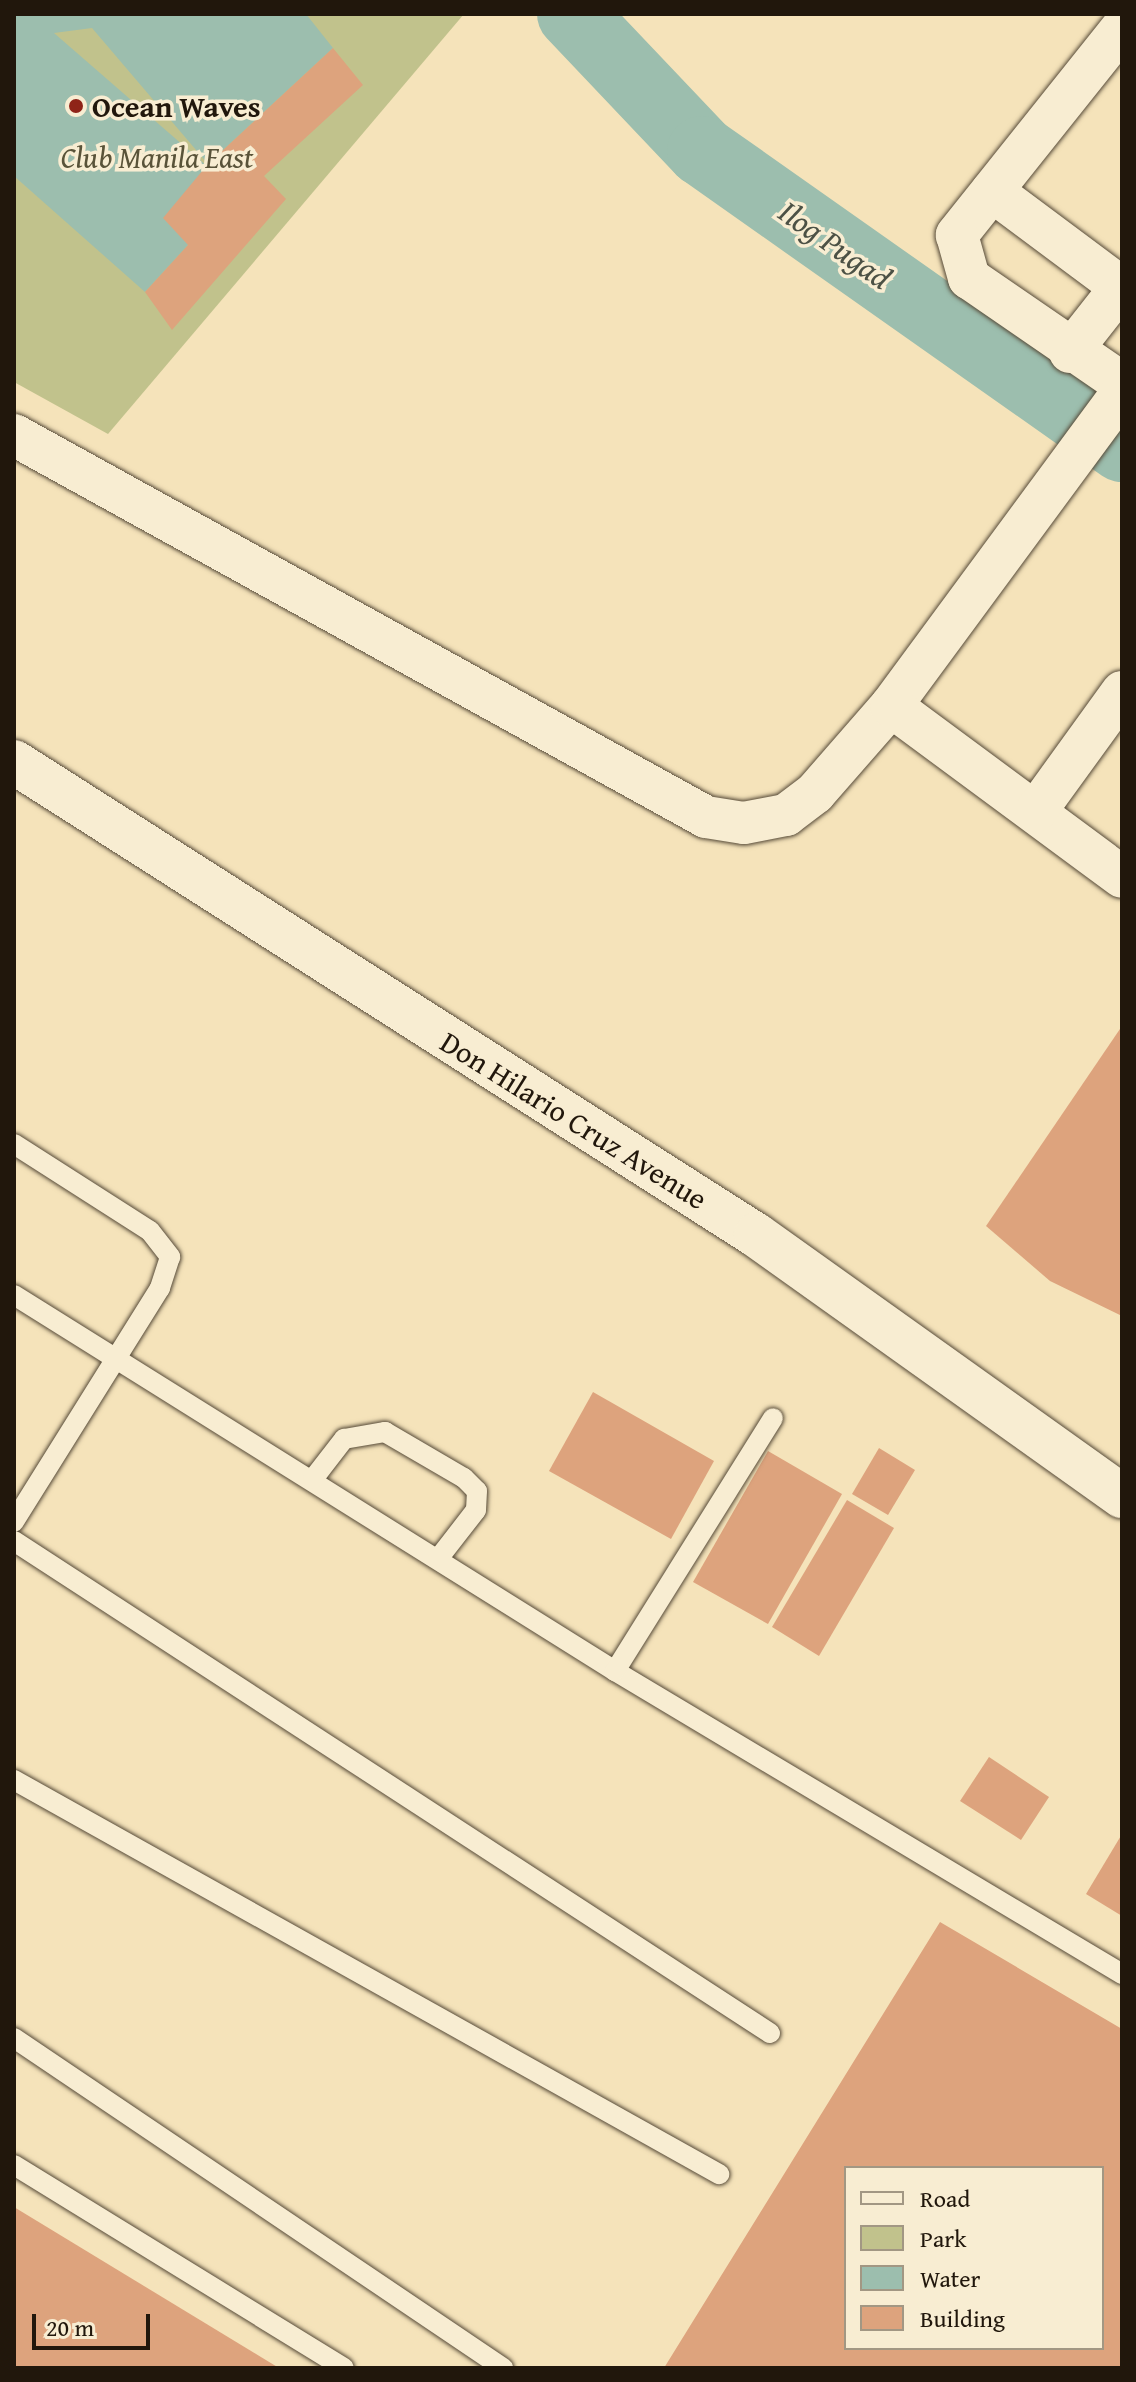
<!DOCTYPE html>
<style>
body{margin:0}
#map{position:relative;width:1136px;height:2382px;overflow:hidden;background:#f5e3ba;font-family:"Gentium Book Plus",serif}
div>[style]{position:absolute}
.green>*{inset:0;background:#c1c28c}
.water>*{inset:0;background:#9cbeae}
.river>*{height:70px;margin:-35px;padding:0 35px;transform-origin:35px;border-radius:35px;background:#9cbeae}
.building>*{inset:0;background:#dda37d}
.roads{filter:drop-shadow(0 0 2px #564a38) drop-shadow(0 0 2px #564a38)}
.service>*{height:20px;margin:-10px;padding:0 10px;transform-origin:10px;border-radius:10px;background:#f8edd2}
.minor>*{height:42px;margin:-21px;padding:0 21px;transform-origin:21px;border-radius:21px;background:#f8edd2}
.tertiary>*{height:44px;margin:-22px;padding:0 22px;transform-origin:22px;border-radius:22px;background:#f8edd2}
.dots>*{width:22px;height:22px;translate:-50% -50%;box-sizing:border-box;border:4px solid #f8edd2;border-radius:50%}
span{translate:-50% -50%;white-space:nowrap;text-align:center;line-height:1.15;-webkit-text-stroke:7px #f8edd2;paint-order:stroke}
.poi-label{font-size:30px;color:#21170c;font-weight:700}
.left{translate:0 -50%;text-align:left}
.park-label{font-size:30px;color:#595339;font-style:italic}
.street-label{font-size:30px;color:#21170c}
.water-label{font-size:32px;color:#4c5145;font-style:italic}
.frame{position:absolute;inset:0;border:16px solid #21170c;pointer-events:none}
.legend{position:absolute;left:844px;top:2166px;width:260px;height:184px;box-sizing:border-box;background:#f8edd2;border:2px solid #a29783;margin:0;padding:10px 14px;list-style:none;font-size:24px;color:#21170c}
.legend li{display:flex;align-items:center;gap:16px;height:40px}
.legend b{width:40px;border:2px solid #a29783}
.scale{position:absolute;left:32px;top:2314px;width:118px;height:36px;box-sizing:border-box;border:4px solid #21170c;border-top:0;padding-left:10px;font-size:24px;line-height:28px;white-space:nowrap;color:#21170c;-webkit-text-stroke:6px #f8edd2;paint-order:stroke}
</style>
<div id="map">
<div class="green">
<i style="clip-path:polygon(14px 14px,464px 14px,108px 434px,14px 382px)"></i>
</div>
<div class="water">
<i style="clip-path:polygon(14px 14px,306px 14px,333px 48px,208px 164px,92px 28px,54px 33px,207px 166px,188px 245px,145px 292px,14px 176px)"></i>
</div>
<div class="river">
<i style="left:572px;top:14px;width:189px;rotate:46.5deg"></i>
<i style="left:702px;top:151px;width:514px;rotate:35.17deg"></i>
</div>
<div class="building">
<i style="clip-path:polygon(333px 48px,363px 85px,264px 176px,286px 199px,172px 330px,145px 292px,188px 245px,163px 218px,208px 164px)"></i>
<i style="clip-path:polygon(1122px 1026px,1122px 1316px,1050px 1281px,986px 1226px)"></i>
<i style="clip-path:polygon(593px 1392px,714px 1461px,671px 1539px,549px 1471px)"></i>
<i style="clip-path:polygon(879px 1448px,915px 1470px,888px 1515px,852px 1494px)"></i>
<i style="clip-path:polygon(768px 1451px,842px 1494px,768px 1624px,693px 1582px)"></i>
<i style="clip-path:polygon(847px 1500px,894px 1528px,819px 1656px,772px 1627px)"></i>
<i style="clip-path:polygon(989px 1757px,1049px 1797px,1021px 1840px,960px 1801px)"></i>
<i style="clip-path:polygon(1122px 1834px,1122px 1916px,1086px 1894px)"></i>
<i style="clip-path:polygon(evenodd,940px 1922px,1122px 2029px,1122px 2368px,664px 2368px,940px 1922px,846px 2168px,1102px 2168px,1102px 2348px,846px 2348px,846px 2168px)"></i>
<i style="clip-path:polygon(14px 2207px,279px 2368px,14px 2368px)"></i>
</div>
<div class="roads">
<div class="service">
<i style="left:14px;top:1144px;width:161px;rotate:32.6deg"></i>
<i style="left:150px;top:1231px;width:33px;rotate:52deg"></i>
<i style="left:170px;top:1257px;width:33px;rotate:108deg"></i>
<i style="left:160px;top:1288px;width:276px;rotate:122deg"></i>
<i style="left:14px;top:1295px;width:709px;rotate:32.03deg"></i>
<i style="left:615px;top:1671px;width:591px;rotate:30.86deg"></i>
<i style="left:313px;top:1479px;width:51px;rotate:-52.2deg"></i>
<i style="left:344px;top:1439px;width:42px;rotate:-9.7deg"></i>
<i style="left:385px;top:1432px;width:91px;rotate:30.2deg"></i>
<i style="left:464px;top:1478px;width:18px;rotate:45deg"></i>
<i style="left:477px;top:1491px;width:19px;rotate:93deg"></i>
<i style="left:476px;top:1510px;width:62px;rotate:127.8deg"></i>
<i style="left:14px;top:1541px;width:902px;rotate:33.06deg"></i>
<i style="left:615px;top:1671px;width:298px;rotate:-58deg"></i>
<i style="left:14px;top:1780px;width:808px;rotate:29.2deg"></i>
<i style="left:14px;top:2038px;width:590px;rotate:34.01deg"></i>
<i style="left:14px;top:2165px;width:387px;rotate:31.6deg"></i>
</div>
<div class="minor">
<i style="left:1122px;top:28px;width:265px;rotate:128.6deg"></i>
<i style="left:957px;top:235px;width:45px;rotate:74.4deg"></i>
<i style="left:969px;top:278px;width:186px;rotate:34.5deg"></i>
<i style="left:992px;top:191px;width:161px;rotate:36.7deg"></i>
<i style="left:1070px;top:352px;width:84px;rotate:-51.8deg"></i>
<i style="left:14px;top:435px;width:790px;rotate:28.9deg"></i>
<i style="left:706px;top:817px;width:38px;rotate:9deg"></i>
<i style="left:744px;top:823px;width:43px;rotate:-10.8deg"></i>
<i style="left:786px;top:815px;width:36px;rotate:-37deg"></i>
<i style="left:815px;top:793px;width:116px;rotate:-48.9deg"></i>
<i style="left:891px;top:706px;width:389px;rotate:-53.6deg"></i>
<i style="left:891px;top:706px;width:287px;rotate:36.5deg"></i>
<i style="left:1036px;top:811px;width:147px;rotate:-54.1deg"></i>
</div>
<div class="tertiary">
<i style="left:14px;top:762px;width:880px;rotate:32.52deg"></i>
<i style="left:756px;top:1235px;width:450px;rotate:35.5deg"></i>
</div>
</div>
<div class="dots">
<i style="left:76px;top:106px;background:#8f2418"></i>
</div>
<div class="poi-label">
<span class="left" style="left:92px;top:106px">Ocean Waves</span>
</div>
<div class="park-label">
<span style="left:157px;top:157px">Club Manila East</span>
</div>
<div class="street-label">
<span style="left:574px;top:1120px;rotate:32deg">Don Hilario Cruz Avenue</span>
</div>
<div class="water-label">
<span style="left:835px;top:245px;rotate:35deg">Ilog Pugad</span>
</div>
<div class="frame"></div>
<ul class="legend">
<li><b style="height:10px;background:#f8edd2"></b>Road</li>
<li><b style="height:22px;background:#c1c28c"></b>Park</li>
<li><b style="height:22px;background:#9cbeae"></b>Water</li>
<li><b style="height:22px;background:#dda37d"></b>Building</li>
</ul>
<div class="scale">20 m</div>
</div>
